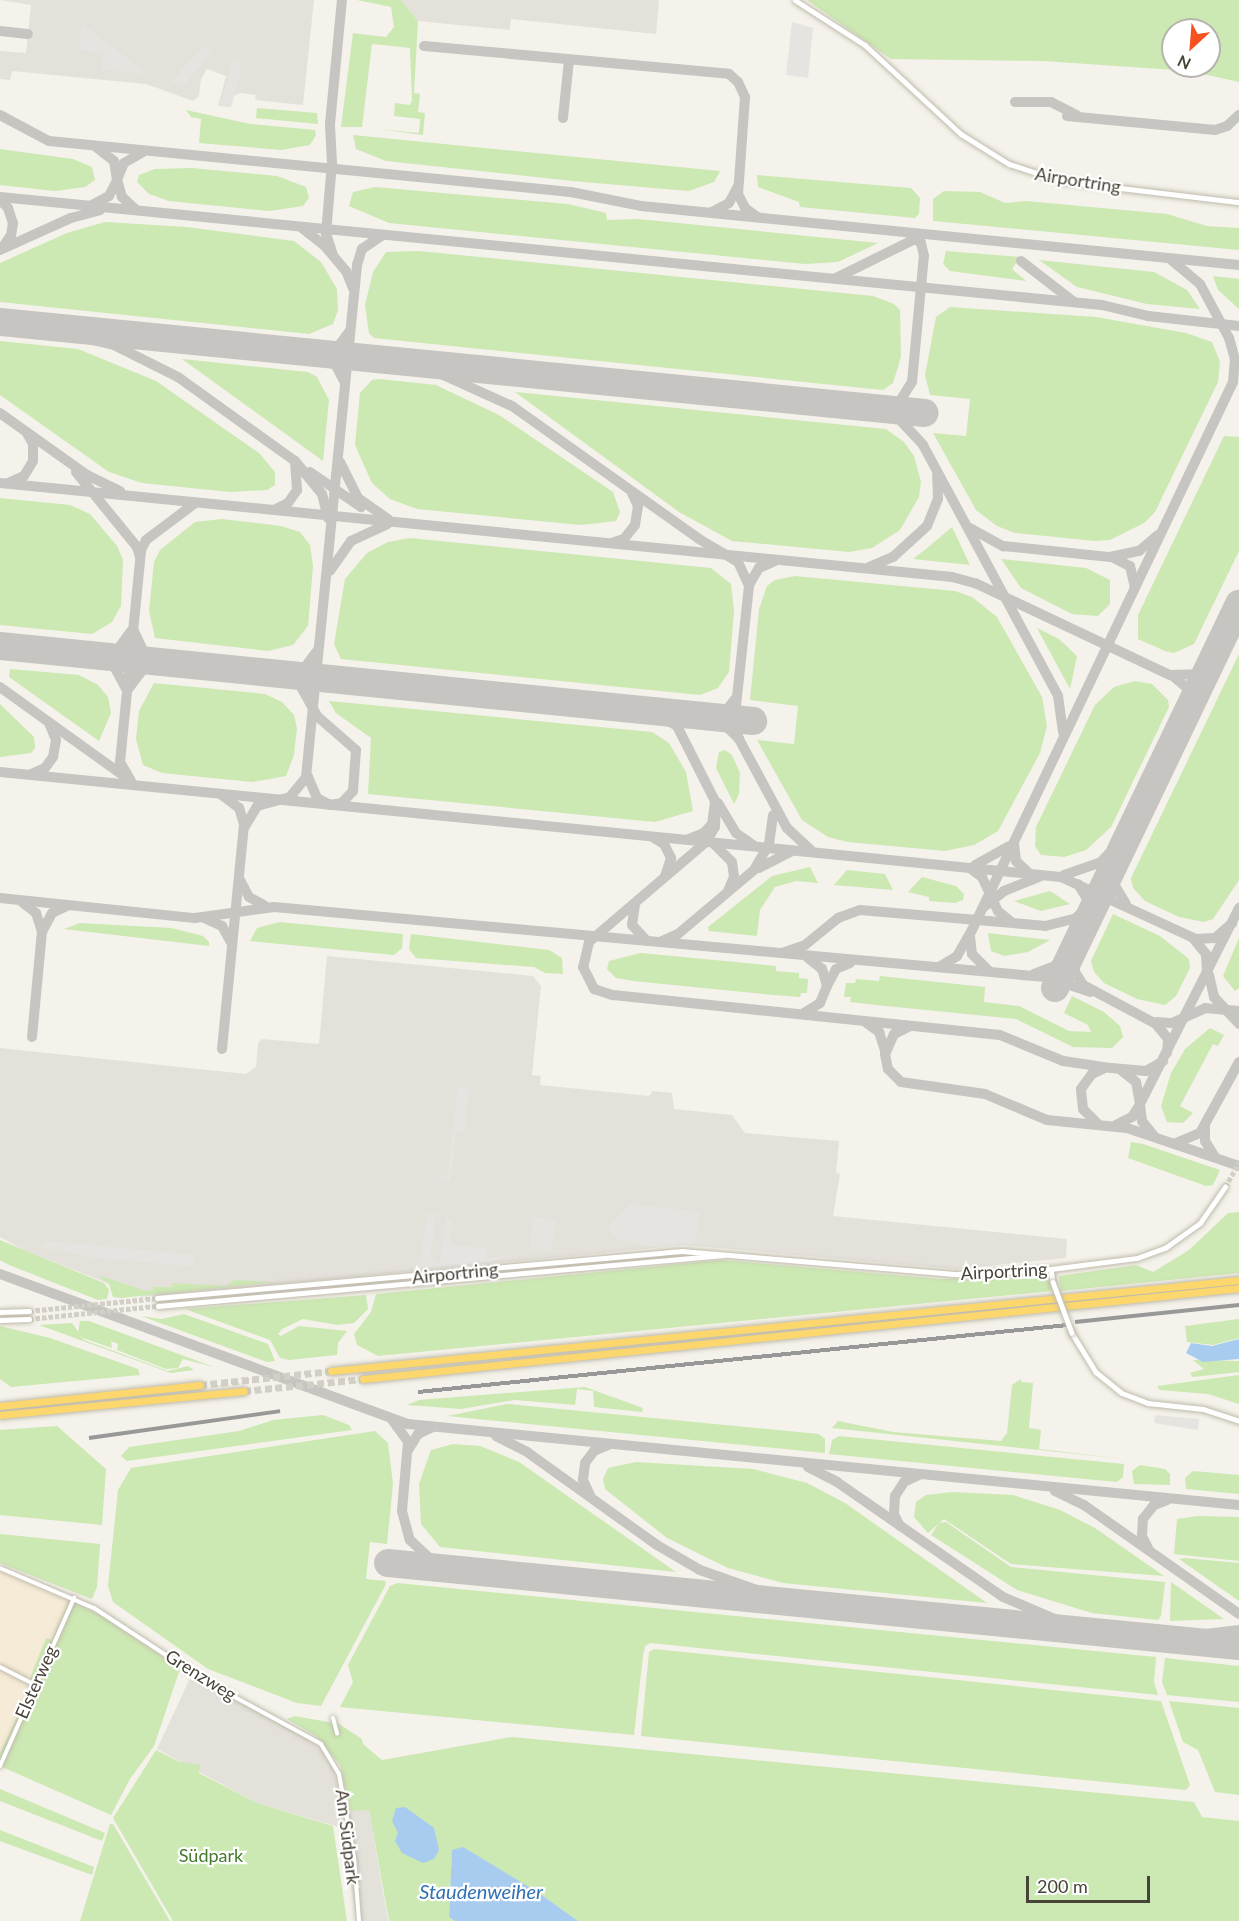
<!DOCTYPE html>
<meta charset="utf-8">
<style>
body{margin:0}
#map{position:relative;width:1239px;height:1921px;overflow:hidden;background:#f4f2ea;font-family:Lato,sans-serif}
div>[style]{position:absolute}
.commercial>*{inset:0;background:#f5ebd6}
.industrial>*{inset:0;background:#e4e1db}
.green>*{inset:0;background:#cce8b3}
.parking>*{inset:0;background:#e6e4e1}
.water>*{inset:0;background:#a8ccef}
.taxiway>*{height:10px;margin:-5px;padding:0 5px;transform-origin:5px;border-radius:5px;background:#c6c5c1}
.runway>*{height:28px;margin:-14px;padding:0 14px;transform-origin:14px;border-radius:14px;background:#c6c5c1}
.tertiary-tunnel>*{height:4.5px;margin-top:-2.25px;transform-origin:0;background:repeating-linear-gradient(90deg,#d2cfc6 0 4.5px,transparent 0 6.5px)}
.motorway-tunnel>*{height:7px;margin-top:-3.5px;transform-origin:0;background:repeating-linear-gradient(90deg,#d2cfc6 0 7px,transparent 0 10.5px)}
.roads{filter:drop-shadow(0 0 2px #c0bbac) drop-shadow(0 0 2px #c0bbac)}
.minor>*{height:4px;margin:-2px;padding:0 2px;transform-origin:2px;border-radius:2px;background:#fff}
.tertiary>*{height:4.5px;margin:-2.25px;padding:0 2.25px;transform-origin:2.25px;border-radius:2.25px;background:#fff}
.motorway>*{height:7px;margin:-3.5px;padding:0 3.5px;transform-origin:3.5px;border-radius:3.5px;background:#fbd76e}
.rail>*{height:4px;margin-top:-2px;transform-origin:0;background:repeating-linear-gradient(90deg,#fff 0 4.5px,#989898 0 9px);box-sizing:border-box;border-block:2px solid #989898}
.bridges{filter:drop-shadow(0 0 2px #c0bbac) drop-shadow(0 0 2px #c0bbac)}
.tertiary-bridge>*{height:4.5px;margin:-2.25px;padding:0 2.25px;transform-origin:2.25px;border-radius:2.25px;background:#fff}
span{translate:-50% -50%;white-space:nowrap;text-align:center;line-height:1.15;-webkit-text-stroke:4.5px #fff;paint-order:stroke}
.street-label{font-size:18px;color:#484338}
.park-label{font-size:18px;color:#437a2b}
.water-label{font-size:20px;color:#3272b3;font-style:italic}
.north{position:absolute;left:1161px;top:18px;width:60px;height:60px;box-sizing:border-box;background:#fff;border:2px solid #b6b4af;border-radius:50%;rotate:206deg;font-size:16px;font-weight:700;line-height:24px;text-align:center;color:#484338}
.north::after{content:'';display:block;margin:auto;width:21px;height:27px;background:#f6511f;clip-path:polygon(50% 0,100% 100%,50% 72%,0 100%)}
.scale{position:absolute;left:1026px;top:1876px;width:124px;height:27px;box-sizing:border-box;border:3px solid #484338;border-top:0;padding-left:8px;font-size:18px;line-height:21px;white-space:nowrap;color:#484338;-webkit-text-stroke:4px #fff;paint-order:stroke}
</style>
<div id="map">
<div class="commercial">
<i style="clip-path:polygon(0 1568px,71px 1597px,0 1756px)"></i>
</div>
<div class="industrial">
<i style="clip-path:polygon(0 0,314px 0,303px 105px,255px 100px,256px 95px,241px 93px,233px 96px,231px 107px,218px 106px,226px 76px,207px 69px,201px 79px,199px 96px,193px 101px,146px 84px,12px 71px,10px 80px,0 79px,0 51px,26px 53px,31px 5px)"></i>
<i style="clip-path:polygon(401px 0,659px 0,656px 34px,511px 19px,510px 30px,418px 21px)"></i>
<i style="clip-path:polygon(327px 956px,533px 976px,541px 986px,532px 1075px,541px 1076px,540px 1085px,649px 1096px,653px 1091px,672px 1093px,674px 1109px,732px 1115px,745px 1133px,839px 1141px,836px 1173px,840px 1174px,833px 1216px,1067px 1239px,1066px 1258px,956px 1269px,684px 1245px,142px 1297px,24px 1250px,0 1237px,0 1048px,246px 1074px,256px 1067px,258px 1043px,262px 1039px,319px 1044px)"></i>
<i style="clip-path:polygon(191px 1676px,302px 1734px,322px 1751px,334px 1770px,343px 1811px,369px 1810px,388px 1921px,357px 1921px,342px 1828px,257px 1803px,157px 1749px)"></i>
</div>
<div class="green">
<i style="clip-path:polygon(357px 0,401px 0,418px 21px,414px 93px,420px 94px,418px 112px,425px 113px,423px 135px,378px 129px,419px 133px,420px 119px,394px 116px,395px 103px,410px 105px,412px 100px,410px 48px,372px 44px,362px 127px,341px 127px,353px 33px,386px 37px,394px 27px,391px 7px)"></i>
<i style="clip-path:polygon(evenodd,807px 0,1239px 0,1239px 82px,1190px 71px,1043px 61px,891px 59px,807px 0,1173px 30px,1209px 30px,1209px 66px,1173px 66px,1173px 30px)"></i>
<i style="clip-path:polygon(257px 108px,317px 113px,318px 124px,256px 118px)"></i>
<i style="clip-path:polygon(186px 110px,250px 124px,315px 130px,316px 135px,310px 145px,281px 150px,199px 143px,201px 119px,191px 117px)"></i>
<i style="clip-path:polygon(353px 135px,454px 145px,720px 171px,714px 182px,689px 191px,572px 181px,386px 161px,356px 149px)"></i>
<i style="clip-path:polygon(0 149px,73px 159px,92px 167px,95px 180px,85px 187px,55px 191px,0 185px)"></i>
<i style="clip-path:polygon(192px 168px,277px 176px,306px 187px,309px 198px,303px 206px,269px 211px,169px 201px,149px 194px,137px 182px,139px 175px,155px 169px)"></i>
<i style="clip-path:polygon(757px 175px,911px 188px,920px 198px,919px 214px,915px 218px,800px 207px,799px 202px,758px 187px)"></i>
<i style="clip-path:polygon(375px 187px,568px 204px,606px 213px,607px 220px,638px 219px,878px 243px,838px 262px,805px 264px,389px 223px,349px 206px,353px 192px)"></i>
<i style="clip-path:polygon(944px 191px,980px 192px,1005px 203px,1026px 201px,1167px 214px,1207px 226px,1239px 228px,1239px 250px,933px 221px,933px 199px)"></i>
<i style="clip-path:polygon(105px 222px,187px 227px,294px 241px,321px 262px,337px 289px,338px 310px,333px 324px,309px 334px,0 302px,0 263px,67px 233px)"></i>
<i style="clip-path:polygon(419px 251px,873px 296px,894px 304px,900px 310px,901px 357px,893px 383px,883px 390px,374px 338px,369px 333px,365px 305px,373px 272px,386px 252px)"></i>
<i style="clip-path:polygon(946px 251px,1020px 257px,1012px 269px,1026px 281px,950px 271px,943px 264px)"></i>
<i style="clip-path:polygon(1039px 260px,1154px 272px,1187px 290px,1200px 309px,1147px 304px,1077px 287px)"></i>
<i style="clip-path:polygon(1213px 276px,1239px 279px,1239px 309px,1218px 290px)"></i>
<i style="clip-path:polygon(950px 307px,1096px 317px,1186px 333px,1212px 342px,1220px 362px,1218px 382px,1155px 512px,1144px 523px,1110px 540px,1095px 541px,1015px 533px,997px 526px,976px 510px,933px 433px,966px 436px,970px 399px,930px 395px,925px 375px,936px 317px)"></i>
<i style="clip-path:polygon(0 341px,78px 349px,156px 381px,259px 453px,275px 472px,275px 485px,267px 490px,230px 492px,142px 483px,109px 472px,0 395px)"></i>
<i style="clip-path:polygon(182px 359px,308px 372px,317px 377px,329px 400px,323px 461px)"></i>
<i style="clip-path:polygon(379px 379px,436px 385px,499px 415px,613px 492px,620px 512px,616px 521px,581px 525px,417px 509px,390px 499px,372px 483px,355px 445px,360px 393px,372px 380px)"></i>
<i style="clip-path:polygon(515px 392px,886px 429px,904px 442px,914px 456px,921px 482px,919px 497px,900px 530px,872px 548px,849px 552px,732px 541px,679px 512px)"></i>
<i style="clip-path:polygon(1224px 436px,1239px 437px,1239px 551px,1194px 644px,1174px 653px,1165px 651px,1138px 639px,1138px 615px)"></i>
<i style="clip-path:polygon(0 498px,70px 505px,90px 514px,117px 546px,123px 560px,121px 606px,112px 622px,92px 634px,0 625px)"></i>
<i style="clip-path:polygon(222px 519px,281px 526px,300px 532px,310px 545px,313px 566px,308px 626px,293px 645px,268px 651px,155px 638px,149px 611px,154px 562px,160px 550px,195px 522px)"></i>
<i style="clip-path:polygon(952px 527px,970px 565px,913px 559px,926px 549px)"></i>
<i style="clip-path:polygon(410px 538px,711px 568px,731px 584px,734px 611px,729px 672px,718px 688px,700px 695px,341px 659px,334px 644px,345px 579px,367px 553px,388px 542px)"></i>
<i style="clip-path:polygon(1001px 559px,1086px 568px,1110px 580px,1110px 604px,1098px 616px,1072px 614px,1021px 588px)"></i>
<i style="clip-path:polygon(795px 576px,955px 591px,972px 597px,997px 617px,1042px 697px,1047px 726px,1040px 753px,998px 831px,974px 845px,945px 851px,848px 842px,828px 837px,802px 820px,757px 740px,794px 744px,798px 706px,750px 700px,759px 609px,767px 586px,775px 580px)"></i>
<i style="clip-path:polygon(1037px 628px,1059px 639px,1077px 656px,1070px 689px)"></i>
<i style="clip-path:polygon(1239px 654px,1239px 880px,1213px 919px,1204px 922px,1179px 917px,1145px 901px,1133px 888px,1131px 878px)"></i>
<i style="clip-path:polygon(10px 669px,79px 675px,98px 685px,108px 697px,111px 713px,99px 741px,9px 677px)"></i>
<i style="clip-path:polygon(1135px 681px,1152px 684px,1168px 700px,1169px 707px,1111px 827px,1086px 850px,1064px 857px,1041px 855px,1035px 846px,1036px 827px,1095px 705px,1114px 687px)"></i>
<i style="clip-path:polygon(154px 683px,265px 694px,282px 702px,294px 715px,297px 728px,294px 755px,286px 776px,252px 782px,162px 773px,143px 765px,136px 739px,139px 711px)"></i>
<i style="clip-path:polygon(329px 701px,652px 732px,669px 743px,686px 772px,693px 811px,655px 822px,368px 794px,371px 738px,336px 713px)"></i>
<i style="clip-path:polygon(0 704px,34px 737px,35px 748px,31px 753px,0 757px)"></i>
<i style="clip-path:polygon(725px 750px,732px 755px,740px 773px,739px 794px,734px 804px,716px 768px,719px 752px)"></i>
<i style="clip-path:polygon(810px 867px,818px 883px,796px 881px,775px 887px,760px 910px,757px 936px,709px 931px,708px 927px,772px 876px)"></i>
<i style="clip-path:polygon(847px 870px,885px 874px,893px 890px,834px 885px)"></i>
<i style="clip-path:polygon(922px 877px,956px 886px,964px 894px,963px 900px,955px 903px,929px 901px,929px 897px,908px 892px)"></i>
<i style="clip-path:polygon(1050px 891px,1070px 904px,1041px 911px,1014px 901px)"></i>
<i style="clip-path:polygon(1113px 914px,1160px 936px,1189px 959px,1190px 968px,1176px 996px,1165px 1005px,1137px 999px,1104px 983px,1094px 972px,1091px 961px)"></i>
<i style="clip-path:polygon(280px 922px,403px 934px,402px 948px,394px 955px,250px 941px,257px 928px)"></i>
<i style="clip-path:polygon(80px 923px,171px 928px,203px 936px,209px 942px,209px 946px,64px 929px)"></i>
<i style="clip-path:polygon(988px 933px,1050px 940px,1028px 952px,1004px 956px,991px 951px)"></i>
<i style="clip-path:polygon(411px 934px,549px 950px,562px 958px,563px 974px,545px 973px,534px 967px,416px 958px,409px 949px)"></i>
<i style="clip-path:polygon(1239px 938px,1239px 988px,1235px 991px,1223px 976px)"></i>
<i style="clip-path:polygon(641px 953px,776px 966px,776px 971px,799px 973px,799px 978px,808px 979px,807px 993px,801px 993px,800px 997px,773px 995px,633px 981px,616px 978px,607px 969px,609px 961px)"></i>
<i style="clip-path:polygon(880px 976px,985px 987px,984px 1002px,1019px 1006px,1069px 1031px,1091px 1032px,1088px 1025px,1064px 1013px,1072px 996px,1104px 1012px,1120px 1026px,1123px 1037px,1112px 1048px,1073px 1047px,1016px 1019px,876px 1005px,850px 1002px,851px 997px,844px 997px,846px 983px,855px 983px,856px 979px,879px 981px)"></i>
<i style="clip-path:polygon(1210px 1028px,1224px 1035px,1218px 1046px,1213px 1044px,1180px 1106px,1193px 1113px,1183px 1123px,1167px 1122px,1161px 1106px,1171px 1073px,1185px 1049px)"></i>
<i style="clip-path:polygon(1131px 1142px,1143px 1144px,1220px 1170px,1213px 1185px,1206px 1186px,1128px 1158px)"></i>
<i style="clip-path:polygon(1239px 1212px,1239px 1273px,1060px 1291px,1059px 1276px,1136px 1265px,1153px 1272px,1189px 1250px,1228px 1213px)"></i>
<i style="clip-path:polygon(0 1240px,104px 1283px,109px 1290px,107px 1299px,98px 1300px,9px 1265px,0 1260px)"></i>
<i style="clip-path:polygon(721px 1260px,940px 1279px,1041px 1277px,1049px 1281px,1053px 1291px,378px 1356px,357px 1345px,354px 1334px,371px 1312px,376px 1294px)"></i>
<i style="clip-path:polygon(98px 1275px,146px 1291px,153px 1290px,153px 1287px,172px 1287px,173px 1283px,226px 1286px,234px 1280px,274px 1282px,121px 1298px,113px 1297px,109px 1284px)"></i>
<i style="clip-path:polygon(366px 1295px,368px 1309px,354px 1323px,337px 1325px,303px 1319px,282px 1329px,278px 1334px,281px 1336px,299px 1326px,347px 1331px,338px 1343px,337px 1355px,289px 1360px,280px 1358px,270px 1340px,185px 1309px)"></i>
<i style="clip-path:polygon(184px 1314px,268px 1344px,275px 1361px,267px 1362px,141px 1316px,161px 1319px)"></i>
<i style="clip-path:polygon(1239px 1319px,1239px 1338px,1213px 1345px,1187px 1342px,1185px 1326px)"></i>
<i style="clip-path:polygon(80px 1321px,89px 1321px,214px 1367px,183px 1359px,178px 1368px,166px 1369px,117px 1350px,118px 1344px,111px 1341px,112px 1348px,83px 1338px,78px 1332px)"></i>
<i style="clip-path:polygon(72px 1323px,84px 1340px,168px 1371px,188px 1366px,194px 1370px,171px 1373px,39px 1325px)"></i>
<i style="clip-path:polygon(0 1326px,50px 1338px,138px 1369px,140px 1375px,11px 1387px,0 1379px)"></i>
<i style="clip-path:polygon(1193px 1360px,1239px 1361px,1239px 1372px,1193px 1377px,1190px 1373px,1204px 1369px)"></i>
<i style="clip-path:polygon(1239px 1375px,1239px 1404px,1208px 1394px,1160px 1390px,1157px 1386px)"></i>
<i style="clip-path:polygon(1021px 1379px,1021px 1382px,1033px 1383px,1029px 1428px,1041px 1430px,1039px 1449px,1124px 1459px,832px 1428px,838px 1421px,893px 1432px,1001px 1441px,1007px 1433px,1012px 1385px)"></i>
<i style="clip-path:polygon(585px 1387px,643px 1408px,642px 1412px,594px 1407px,593px 1391px,577px 1389px,575px 1405px,515px 1400px,461px 1409px,407px 1405px,419px 1400px)"></i>
<i style="clip-path:polygon(507px 1404px,819px 1434px,825px 1439px,825px 1453px,447px 1416px)"></i>
<i style="clip-path:polygon(323px 1415px,349px 1425px,352px 1430px,127px 1461px,121px 1456px,129px 1447px,239px 1431px,273px 1420px)"></i>
<i style="clip-path:polygon(57px 1426px,106px 1469px,102px 1525px,0 1515px,0 1430px)"></i>
<i style="clip-path:polygon(375px 1431px,388px 1443px,393px 1484px,387px 1544px,370px 1542px,366px 1579px,386px 1581px,385px 1586px,321px 1706px,297px 1703px,208px 1669px,113px 1602px,108px 1586px,118px 1490px,131px 1468px)"></i>
<i style="clip-path:polygon(839px 1436px,1124px 1464px,1123px 1477px,1117px 1482px,829px 1454px,832px 1440px)"></i>
<i style="clip-path:polygon(453px 1444px,480px 1446px,519px 1462px,676px 1572px,440px 1547px,421px 1524px,419px 1484px,431px 1450px)"></i>
<i style="clip-path:polygon(636px 1462px,753px 1469px,807px 1483px,845px 1503px,987px 1603px,783px 1583px,728px 1568px,667px 1538px,605px 1489px,603px 1479px,608px 1468px)"></i>
<i style="clip-path:polygon(1140px 1465px,1165px 1469px,1170px 1474px,1170px 1485px,1134px 1484px,1132px 1471px)"></i>
<i style="clip-path:polygon(1193px 1471px,1239px 1475px,1239px 1494px,1186px 1489px,1185px 1478px)"></i>
<i style="clip-path:polygon(952px 1492px,1013px 1495px,1060px 1510px,1095px 1528px,1164px 1576px,1011px 1564px,944px 1519px,928px 1533px,914px 1517px,916px 1502px,926px 1495px)"></i>
<i style="clip-path:polygon(1198px 1516px,1239px 1517px,1239px 1561px,1174px 1554px,1177px 1519px)"></i>
<i style="clip-path:polygon(946px 1522px,1011px 1567px,1165px 1582px,1161px 1616px,1158px 1620px,1092px 1613px,1017px 1590px,931px 1535px,939px 1523px)"></i>
<i style="clip-path:polygon(0 1534px,100px 1544px,97px 1587px,92px 1599px,0 1563px)"></i>
<i style="clip-path:polygon(1185px 1558px,1239px 1563px,1239px 1601px,1179px 1559px)"></i>
<i style="clip-path:polygon(1171px 1582px,1224px 1619px,1170px 1621px)"></i>
<i style="clip-path:polygon(397px 1583px,1156px 1657px,1154px 1682px,1158px 1695px,650px 1643px,645px 1646px,643px 1656px,634px 1735px,340px 1707px,353px 1682px,348px 1665px,390px 1586px)"></i>
<i style="clip-path:polygon(69px 1600px,102px 1616px,180px 1669px,154px 1746px,130px 1779px,111px 1815px,0 1766px,0 1753px,34px 1682px,30px 1678px,46px 1638px,52px 1640px)"></i>
<i style="clip-path:polygon(654px 1649px,1161px 1701px,1190px 1785px,1186px 1790px,641px 1736px,649px 1652px)"></i>
<i style="clip-path:polygon(1165px 1658px,1239px 1666px,1239px 1702px,1167px 1695px,1162px 1682px)"></i>
<i style="clip-path:polygon(1169px 1701px,1239px 1708px,1239px 1795px,1215px 1792px,1198px 1750px,1183px 1742px)"></i>
<i style="clip-path:polygon(295px 1716px,339px 1724px,362px 1739px,363px 1744px,382px 1760px,512px 1737px,1194px 1802px,1202px 1817px,1239px 1821px,1239px 1921px,578px 1921px,539px 1893px,452px 1851px,449px 1917px,455px 1921px,389px 1921px,369px 1810px,350px 1811px,340px 1765px,316px 1736px,287px 1719px)"></i>
<i style="clip-path:polygon(156px 1750px,180px 1762px,201px 1765px,199px 1773px,257px 1803px,333px 1826px,347px 1921px,173px 1921px,113px 1818px)"></i>
<i style="clip-path:polygon(0 1789px,105px 1833px,102px 1841px,0 1801px)"></i>
<i style="clip-path:polygon(110px 1824px,113px 1824px,170px 1921px,80px 1921px)"></i>
<i style="clip-path:polygon(0 1830px,94px 1867px,92px 1875px,0 1841px)"></i>
</div>
<div class="parking">
<i style="clip-path:polygon(792px 22px,813px 28px,808px 78px,786px 75px)"></i>
<i style="clip-path:polygon(82px 24px,143px 70px,142px 74px,102px 69px,103px 53px,79px 50px)"></i>
<i style="clip-path:polygon(203px 46px,213px 51px,185px 84px,171px 82px)"></i>
<i style="clip-path:polygon(233px 59px,240px 61px,241px 69px,232px 105px,221px 104px)"></i>
<i style="clip-path:polygon(458px 1087px,469px 1088px,464px 1132px,456px 1132px,450px 1181px,435px 1180px,448px 1174px)"></i>
<i style="clip-path:polygon(630px 1204px,699px 1212px,695px 1244px,655px 1247px,617px 1239px,608px 1226px)"></i>
<i style="clip-path:polygon(428px 1214px,436px 1214px,430px 1257px,439px 1264px,446px 1218px,452px 1219px,450px 1244px,487px 1249px,486px 1259px,506px 1255px,495px 1261px,419px 1269px)"></i>
<i style="clip-path:polygon(533px 1217px,556px 1220px,551px 1252px,530px 1249px)"></i>
<i style="clip-path:polygon(48px 1241px,195px 1255px,194px 1266px,98px 1258px,41px 1247px)"></i>
<i style="clip-path:polygon(1155px 1415px,1199px 1419px,1198px 1430px,1154px 1423px)"></i>
</div>
<div class="water">
<i style="clip-path:polygon(1239px 1339px,1239px 1359px,1203px 1362px,1186px 1353px,1191px 1343px,1212px 1346px)"></i>
<i style="clip-path:polygon(405px 1807px,434px 1828px,439px 1850px,434px 1859px,423px 1863px,402px 1853px,395px 1841px,398px 1833px,392px 1821px,396px 1808px)"></i>
<i style="clip-path:polygon(463px 1847px,539px 1893px,578px 1921px,455px 1921px,449px 1917px,452px 1850px)"></i>
</div>
<div class="taxiway">
<i style="left:0;top:31px;width:28px;rotate:6deg"></i>
<i style="left:424px;top:46px;width:306px;rotate:5.2deg"></i>
<i style="left:729px;top:74px;width:12px;rotate:42deg"></i>
<i style="left:738px;top:82px;width:17px;rotate:65deg"></i>
<i style="left:745px;top:97px;width:97px;rotate:94.1deg"></i>
<i style="left:738px;top:194px;width:16px;rotate:63deg"></i>
<i style="left:745px;top:208px;width:14px;rotate:36deg"></i>
<i style="left:1015px;top:102px;width:36px"></i>
<i style="left:1051px;top:102px;width:29px;rotate:27deg"></i>
<i style="left:0;top:115px;width:55px;rotate:28deg"></i>
<i style="left:49px;top:141px;width:524px;rotate:5.58deg"></i>
<i style="left:571px;top:192px;width:71px;rotate:11.3deg"></i>
<i style="left:641px;top:206px;width:601px;rotate:5.63deg"></i>
<i style="left:1067px;top:116px;width:149px;rotate:5.4deg"></i>
<i style="left:1215px;top:130px;width:13px;rotate:-18deg"></i>
<i style="left:1227px;top:126px;width:16px;rotate:-43deg"></i>
<i style="left:563px;top:118px;width:58px;rotate:-84.1deg"></i>
<i style="left:0;top:197px;width:1107px;rotate:5.6deg"></i>
<i style="left:1102px;top:305px;width:47px;rotate:13.4deg"></i>
<i style="left:1148px;top:316px;width:92px;rotate:6.3deg"></i>
<i style="left:0;top:200px;width:11px;rotate:45deg"></i>
<i style="left:8px;top:208px;width:16px;rotate:72deg"></i>
<i style="left:13px;top:223px;width:12px;rotate:99deg"></i>
<i style="left:11px;top:235px;width:14px;rotate:124deg"></i>
<i style="left:92px;top:205px;width:19px;rotate:-28deg"></i>
<i style="left:109px;top:196px;width:18px;rotate:-63deg"></i>
<i style="left:117px;top:180px;width:19px;rotate:-99deg"></i>
<i style="left:114px;top:161px;width:23px;rotate:-142deg"></i>
<i style="left:135px;top:209px;width:18px;rotate:-137deg"></i>
<i style="left:122px;top:197px;width:18px;rotate:-106deg"></i>
<i style="left:117px;top:180px;width:18px;rotate:-68deg"></i>
<i style="left:124px;top:163px;width:22px;rotate:-30deg"></i>
<i style="left:712px;top:212px;width:19px;rotate:-28deg"></i>
<i style="left:729px;top:203px;width:19px;rotate:-62deg"></i>
<i style="left:302px;top:228px;width:28px;rotate:38deg"></i>
<i style="left:324px;top:245px;width:34px;rotate:50deg"></i>
<i style="left:346px;top:271px;width:18px;rotate:68deg"></i>
<i style="left:0;top:250px;width:78px;rotate:-24.3deg"></i>
<i style="left:71px;top:218px;width:30px;rotate:-15deg"></i>
<i style="left:333px;top:255px;width:22px;rotate:-108deg"></i>
<i style="left:326px;top:234px;width:71px;rotate:-85.2deg"></i>
<i style="left:332px;top:163px;width:39px;rotate:-93deg"></i>
<i style="left:330px;top:124px;width:125px;rotate:-84.5deg"></i>
<i style="left:1021px;top:261px;width:67px;rotate:37.7deg"></i>
<i style="left:836px;top:278px;width:95px;rotate:-26.3deg"></i>
<i style="left:0;top:321px;width:10px;rotate:11deg"></i>
<i style="left:28px;top:325px;width:88px;rotate:13.1deg"></i>
<i style="left:114px;top:345px;width:72px;rotate:26.6deg"></i>
<i style="left:178px;top:377px;width:144px;rotate:35.7deg"></i>
<i style="left:295px;top:461px;width:43px;rotate:50.7deg"></i>
<i style="left:322px;top:494px;width:25px;rotate:76deg"></i>
<i style="left:314px;top:353px;width:22px;rotate:24deg"></i>
<i style="left:334px;top:362px;width:21px;rotate:62deg"></i>
<i style="left:317px;top:353px;width:21px;rotate:-14deg"></i>
<i style="left:337px;top:348px;width:20px;rotate:-53deg"></i>
<i style="left:390px;top:360px;width:53px;rotate:15.4deg"></i>
<i style="left:441px;top:374px;width:78px;rotate:24.3deg"></i>
<i style="left:512px;top:406px;width:229px;rotate:35.4deg"></i>
<i style="left:699px;top:539px;width:45px;rotate:30.5deg"></i>
<i style="left:738px;top:562px;width:26px;rotate:65deg"></i>
<i style="left:749px;top:586px;width:140px;rotate:96.2deg"></i>
<i style="left:734px;top:725px;width:15px;rotate:70deg"></i>
<i style="left:871px;top:408px;width:31px;rotate:22deg"></i>
<i style="left:900px;top:420px;width:34px;rotate:47deg"></i>
<i style="left:923px;top:445px;width:285px;rotate:61.7deg"></i>
<i style="left:1058px;top:696px;width:37px;rotate:82deg"></i>
<i style="left:878px;top:408px;width:23px;rotate:-18deg"></i>
<i style="left:900px;top:401px;width:22px;rotate:-58deg"></i>
<i style="left:912px;top:382px;width:127px;rotate:-84.6deg"></i>
<i style="left:924px;top:256px;width:13px;rotate:-103deg"></i>
<i style="left:921px;top:243px;width:16px;rotate:-142deg"></i>
<i style="left:0;top:413px;width:107px;rotate:35.5deg"></i>
<i style="left:87px;top:475px;width:37px;rotate:26deg"></i>
<i style="left:340px;top:462px;width:40px;rotate:63.4deg"></i>
<i style="left:358px;top:498px;width:37px;rotate:35deg"></i>
<i style="left:76px;top:472px;width:97px;rotate:50.9deg"></i>
<i style="left:137px;top:547px;width:10px;rotate:73deg"></i>
<i style="left:310px;top:472px;width:62px;rotate:34.5deg"></i>
<i style="left:0;top:483px;width:957px;rotate:5.64deg"></i>
<i style="left:952px;top:577px;width:24px;rotate:15deg"></i>
<i style="left:975px;top:583px;width:216px;rotate:25.3deg"></i>
<i style="left:1170px;top:675px;width:25px;rotate:-2deg"></i>
<i style="left:1195px;top:674px;width:25px;rotate:-43deg"></i>
<i style="left:8px;top:483px;width:17px;rotate:-24deg"></i>
<i style="left:24px;top:476px;width:17px;rotate:-59deg"></i>
<i style="left:33px;top:461px;width:17px;rotate:-90deg"></i>
<i style="left:33px;top:444px;width:13px;rotate:-119deg"></i>
<i style="left:276px;top:509px;width:13px;rotate:-27deg"></i>
<i style="left:288px;top:503px;width:16px;rotate:-55deg"></i>
<i style="left:297px;top:490px;width:26px;rotate:-94deg"></i>
<i style="left:970px;top:528px;width:38px;rotate:29deg"></i>
<i style="left:1003px;top:546px;width:108px;rotate:5.9deg"></i>
<i style="left:1110px;top:557px;width:30px;rotate:-12deg"></i>
<i style="left:1139px;top:551px;width:25px;rotate:-40deg"></i>
<i style="left:614px;top:542px;width:10px;rotate:-17deg"></i>
<i style="left:624px;top:539px;width:18px;rotate:-52deg"></i>
<i style="left:635px;top:525px;width:19px;rotate:-81deg"></i>
<i style="left:638px;top:506px;width:14px;rotate:-115deg"></i>
<i style="left:1114px;top:558px;width:18px;rotate:27deg"></i>
<i style="left:1130px;top:566px;width:22px;rotate:77deg"></i>
<i style="left:869px;top:567px;width:26px;rotate:-23deg"></i>
<i style="left:893px;top:557px;width:46px;rotate:-42.4deg"></i>
<i style="left:927px;top:526px;width:29px;rotate:-68deg"></i>
<i style="left:938px;top:499px;width:24px;rotate:-92deg"></i>
<i style="left:330px;top:571px;width:37px;rotate:-55deg"></i>
<i style="left:351px;top:541px;width:40px;rotate:-25deg"></i>
<i style="left:749px;top:585px;width:20px;rotate:-60deg"></i>
<i style="left:759px;top:568px;width:17px;rotate:-24deg"></i>
<i style="left:134px;top:631px;width:23px;rotate:65deg"></i>
<i style="left:144px;top:652px;width:23px;rotate:25deg"></i>
<i style="left:92px;top:655px;width:26px;rotate:29deg"></i>
<i style="left:115px;top:668px;width:24px;rotate:62deg"></i>
<i style="left:95px;top:655px;width:24px;rotate:-15deg"></i>
<i style="left:118px;top:649px;width:22px;rotate:-54deg"></i>
<i style="left:277px;top:674px;width:25px;rotate:26deg"></i>
<i style="left:300px;top:685px;width:35px;rotate:61deg"></i>
<i style="left:317px;top:716px;width:52px;rotate:41.1deg"></i>
<i style="left:356px;top:750px;width:41px;rotate:94.2deg"></i>
<i style="left:353px;top:791px;width:16px;rotate:133deg"></i>
<i style="left:342px;top:803px;width:12px;rotate:171deg"></i>
<i style="left:330px;top:805px;width:15px;rotate:-152deg"></i>
<i style="left:317px;top:798px;width:25px;rotate:-113deg"></i>
<i style="left:284px;top:674px;width:22px;rotate:-18deg"></i>
<i style="left:305px;top:667px;width:21px;rotate:-53deg"></i>
<i style="left:1174px;top:677px;width:17px;rotate:40deg"></i>
<i style="left:1187px;top:688px;width:21px;rotate:85deg"></i>
<i style="left:0;top:687px;width:153px;rotate:35.7deg"></i>
<i style="left:129px;top:688px;width:25px;rotate:-53deg"></i>
<i style="left:144px;top:668px;width:25px;rotate:-11deg"></i>
<i style="left:651px;top:711px;width:30px;rotate:30deg"></i>
<i style="left:677px;top:726px;width:84px;rotate:63.1deg"></i>
<i style="left:715px;top:801px;width:23px;rotate:97deg"></i>
<i style="left:712px;top:824px;width:12px;rotate:132deg"></i>
<i style="left:704px;top:833px;width:16px;rotate:158deg"></i>
<i style="left:708px;top:716px;width:17px;rotate:25deg"></i>
<i style="left:723px;top:723px;width:23px;rotate:45deg"></i>
<i style="left:739px;top:739px;width:101px;rotate:61.7deg"></i>
<i style="left:787px;top:828px;width:33px;rotate:43deg"></i>
<i style="left:709px;top:716px;width:16px;rotate:-14deg"></i>
<i style="left:725px;top:712px;width:18px;rotate:-52deg"></i>
<i style="left:0;top:772px;width:1066px;rotate:5.65deg"></i>
<i style="left:1061px;top:877px;width:149px;rotate:24.7deg"></i>
<i style="left:1196px;top:939px;width:19px;rotate:-3deg"></i>
<i style="left:1215px;top:938px;width:23px;rotate:-41deg"></i>
<i style="left:31px;top:774px;width:15px;rotate:-23deg"></i>
<i style="left:45px;top:768px;width:14px;rotate:-54deg"></i>
<i style="left:53px;top:757px;width:17px;rotate:-80deg"></i>
<i style="left:56px;top:740px;width:18px;rotate:-112deg"></i>
<i style="left:131px;top:781px;width:22px;rotate:-120deg"></i>
<i style="left:120px;top:762px;width:213px;rotate:-84.3deg"></i>
<i style="left:141px;top:550px;width:11px;rotate:-63deg"></i>
<i style="left:146px;top:540px;width:60px;rotate:-36.9deg"></i>
<i style="left:718px;top:803px;width:35px;rotate:59deg"></i>
<i style="left:736px;top:833px;width:21px;rotate:35deg"></i>
<i style="left:716px;top:807px;width:20px;rotate:93deg"></i>
<i style="left:715px;top:827px;width:17px;rotate:121deg"></i>
<i style="left:706px;top:842px;width:154px;rotate:139.5deg"></i>
<i style="left:589px;top:942px;width:26px;rotate:103deg"></i>
<i style="left:583px;top:967px;width:25px;rotate:63deg"></i>
<i style="left:594px;top:989px;width:20px;rotate:18deg"></i>
<i style="left:613px;top:995px;width:389px;rotate:5.9deg"></i>
<i style="left:1000px;top:1035px;width:68px;rotate:22.4deg"></i>
<i style="left:1063px;top:1061px;width:49px;rotate:8.3deg"></i>
<i style="left:1111px;top:1068px;width:35px;rotate:5deg"></i>
<i style="left:1146px;top:1071px;width:20px;rotate:-30deg"></i>
<i style="left:244px;top:828px;width:26px;rotate:-59deg"></i>
<i style="left:257px;top:806px;width:34px;rotate:-15deg"></i>
<i style="left:290px;top:797px;width:26px;rotate:-51deg"></i>
<i style="left:306px;top:777px;width:515px;rotate:-84.31deg"></i>
<i style="left:357px;top:265px;width:17px;rotate:-73deg"></i>
<i style="left:362px;top:249px;width:25px;rotate:-34deg"></i>
<i style="left:654px;top:838px;width:12px;rotate:31deg"></i>
<i style="left:664px;top:844px;width:16px;rotate:63deg"></i>
<i style="left:671px;top:858px;width:20px;rotate:108deg"></i>
<i style="left:1014px;top:843px;width:18px;rotate:84deg"></i>
<i style="left:1016px;top:861px;width:16px;rotate:43deg"></i>
<i style="left:714px;top:844px;width:25px;rotate:45deg"></i>
<i style="left:732px;top:862px;width:15px;rotate:82deg"></i>
<i style="left:734px;top:877px;width:15px;rotate:113deg"></i>
<i style="left:1117px;top:859px;width:25px;rotate:97deg"></i>
<i style="left:1114px;top:884px;width:23px;rotate:59deg"></i>
<i style="left:975px;top:865px;width:38px;rotate:-29deg"></i>
<i style="left:759px;top:868px;width:35px;rotate:-27deg"></i>
<i style="left:971px;top:869px;width:14px;rotate:36deg"></i>
<i style="left:982px;top:877px;width:38px;rotate:65deg"></i>
<i style="left:998px;top:911px;width:17px;rotate:40deg"></i>
<i style="left:1064px;top:875px;width:39px;rotate:-19deg"></i>
<i style="left:1101px;top:862px;width:44px;rotate:-46.8deg"></i>
<i style="left:240px;top:880px;width:19px;rotate:62deg"></i>
<i style="left:249px;top:897px;width:18px;rotate:29deg"></i>
<i style="left:1078px;top:884px;width:21px;rotate:59deg"></i>
<i style="left:1089px;top:902px;width:20px;rotate:99deg"></i>
<i style="left:0;top:898px;width:196px;rotate:5.9deg"></i>
<i style="left:195px;top:918px;width:80px;rotate:-7.9deg"></i>
<i style="left:274px;top:907px;width:774px;rotate:5.19deg"></i>
<i style="left:1045px;top:977px;width:48px;rotate:18.1deg"></i>
<i style="left:22px;top:902px;width:18px;rotate:38deg"></i>
<i style="left:36px;top:913px;width:19px;rotate:72deg"></i>
<i style="left:635px;top:904px;width:21px;rotate:98deg"></i>
<i style="left:632px;top:925px;width:22px;rotate:47deg"></i>
<i style="left:985px;top:906px;width:24px;rotate:-38deg"></i>
<i style="left:1004px;top:891px;width:38px;rotate:-22deg"></i>
<i style="left:204px;top:918px;width:20px;rotate:24deg"></i>
<i style="left:222px;top:926px;width:18px;rotate:61deg"></i>
<i style="left:970px;top:936px;width:18px;rotate:84deg"></i>
<i style="left:972px;top:954px;width:23px;rotate:45deg"></i>
<i style="left:1193px;top:938px;width:21px;rotate:51deg"></i>
<i style="left:1206px;top:954px;width:17px;rotate:87deg"></i>
<i style="left:662px;top:941px;width:17px;rotate:-24deg"></i>
<i style="left:678px;top:934px;width:99px;rotate:-40.1deg"></i>
<i style="left:754px;top:870px;width:30px;rotate:-60deg"></i>
<i style="left:769px;top:844px;width:29px;rotate:-82deg"></i>
<i style="left:1073px;top:949px;width:23px;rotate:85deg"></i>
<i style="left:1075px;top:972px;width:15px;rotate:58deg"></i>
<i style="left:1083px;top:985px;width:83px;rotate:28.1deg"></i>
<i style="left:1156px;top:1024px;width:19px;rotate:51deg"></i>
<i style="left:1168px;top:1039px;width:14px;rotate:94deg"></i>
<i style="left:782px;top:953px;width:24px;rotate:-19deg"></i>
<i style="left:805px;top:945px;width:43px;rotate:-39.3deg"></i>
<i style="left:838px;top:918px;width:23px;rotate:-20deg"></i>
<i style="left:860px;top:910px;width:186px;rotate:4.9deg"></i>
<i style="left:1045px;top:926px;width:32px;rotate:-14deg"></i>
<i style="left:1076px;top:918px;width:34px;rotate:-45deg"></i>
<i style="left:939px;top:967px;width:21px;rotate:-31deg"></i>
<i style="left:957px;top:956px;width:30px;rotate:-60deg"></i>
<i style="left:972px;top:930px;width:607px;rotate:-64.53deg"></i>
<i style="left:1233px;top:382px;width:22px;rotate:-85deg"></i>
<i style="left:1235px;top:360px;width:23px;rotate:-105deg"></i>
<i style="left:1229px;top:338px;width:61px;rotate:-118.2deg"></i>
<i style="left:1200px;top:284px;width:38px;rotate:-140deg"></i>
<i style="left:1034px;top:974px;width:28px;rotate:-21deg"></i>
<i style="left:1060px;top:964px;width:20px;rotate:-49deg"></i>
<i style="left:1209px;top:975px;width:23px;rotate:77deg"></i>
<i style="left:1214px;top:997px;width:37px;rotate:47deg"></i>
<i style="left:827px;top:986px;width:19px;rotate:-62deg"></i>
<i style="left:836px;top:969px;width:15px;rotate:-23deg"></i>
<i style="left:804px;top:1013px;width:19px;rotate:-32deg"></i>
<i style="left:820px;top:1003px;width:18px;rotate:-68deg"></i>
<i style="left:827px;top:986px;width:18px;rotate:-106deg"></i>
<i style="left:822px;top:969px;width:18px;rotate:-142deg"></i>
<i style="left:864px;top:1021px;width:19px;rotate:36deg"></i>
<i style="left:879px;top:1032px;width:20px;rotate:72deg"></i>
<i style="left:1156px;top:1022px;width:16px;rotate:4deg"></i>
<i style="left:1172px;top:1023px;width:36px;rotate:-24deg"></i>
<i style="left:1205px;top:1008px;width:34px;rotate:5deg"></i>
<i style="left:910px;top:1026px;width:18px;rotate:153deg"></i>
<i style="left:894px;top:1034px;width:22px;rotate:114deg"></i>
<i style="left:885px;top:1054px;width:15px;rotate:79deg"></i>
<i style="left:888px;top:1069px;width:18px;rotate:45deg"></i>
<i style="left:901px;top:1082px;width:85px;rotate:8.1deg"></i>
<i style="left:985px;top:1094px;width:67px;rotate:22.8deg"></i>
<i style="left:1047px;top:1120px;width:80px;rotate:5.7deg"></i>
<i style="left:1127px;top:1128px;width:118px;rotate:18.7deg"></i>
<i style="left:32px;top:1037px;width:105px;rotate:-84.6deg"></i>
<i style="left:42px;top:932px;width:21px;rotate:-62deg"></i>
<i style="left:52px;top:913px;width:17px;rotate:-25deg"></i>
<i style="left:222px;top:1049px;width:226px;rotate:-84.4deg"></i>
<i style="left:244px;top:824px;width:17px;rotate:-107deg"></i>
<i style="left:239px;top:808px;width:21px;rotate:-143deg"></i>
<i style="left:1097px;top:1123px;width:20px;rotate:-135deg"></i>
<i style="left:1083px;top:1109px;width:20px;rotate:-96deg"></i>
<i style="left:1081px;top:1089px;width:19px;rotate:-54deg"></i>
<i style="left:1092px;top:1074px;width:14px;rotate:-25deg"></i>
<i style="left:1116px;top:1125px;width:18px;rotate:-27deg"></i>
<i style="left:1132px;top:1117px;width:15px;rotate:-58deg"></i>
<i style="left:1140px;top:1104px;width:22px;rotate:-100deg"></i>
<i style="left:1136px;top:1082px;width:18px;rotate:-142deg"></i>
<i style="left:1205px;top:1125px;width:16px;rotate:90deg"></i>
<i style="left:1205px;top:1141px;width:19px;rotate:58deg"></i>
<i style="left:1154px;top:1136px;width:19px;rotate:-129deg"></i>
<i style="left:1142px;top:1121px;width:17px;rotate:-97deg"></i>
<i style="left:1140px;top:1104px;width:220px;rotate:-63.2deg"></i>
<i style="left:1176px;top:1143px;width:26px;rotate:-23deg"></i>
<i style="left:1200px;top:1133px;width:81px;rotate:-61.2deg"></i>
<i style="left:0;top:1274px;width:435px;rotate:20.2deg"></i>
<i style="left:408px;top:1424px;width:835px;rotate:5.57deg"></i>
<i style="left:393px;top:1421px;width:26px;rotate:54deg"></i>
<i style="left:408px;top:1442px;width:69px;rotate:95deg"></i>
<i style="left:402px;top:1511px;width:30px;rotate:75deg"></i>
<i style="left:410px;top:1540px;width:34px;rotate:43deg"></i>
<i style="left:435px;top:1563px;width:49px;rotate:10.6deg"></i>
<i style="left:496px;top:1436px;width:35px;rotate:27deg"></i>
<i style="left:527px;top:1452px;width:160px;rotate:35.6deg"></i>
<i style="left:657px;top:1545px;width:50px;rotate:30.2deg"></i>
<i style="left:700px;top:1570px;width:84px;rotate:19.5deg"></i>
<i style="left:779px;top:1598px;width:79px;rotate:8deg"></i>
<i style="left:408px;top:1450px;width:19px;rotate:-58deg"></i>
<i style="left:418px;top:1434px;width:17px;rotate:-25deg"></i>
<i style="left:808px;top:1467px;width:33px;rotate:27deg"></i>
<i style="left:837px;top:1482px;width:202px;rotate:34.7deg"></i>
<i style="left:1003px;top:1597px;width:59px;rotate:23.1deg"></i>
<i style="left:1057px;top:1620px;width:64px;rotate:12.7deg"></i>
<i style="left:1055px;top:1491px;width:32px;rotate:26deg"></i>
<i style="left:1084px;top:1505px;width:189px;rotate:35.1deg"></i>
<i style="left:590px;top:1495px;width:17px;rotate:-115deg"></i>
<i style="left:583px;top:1480px;width:17px;rotate:-83deg"></i>
<i style="left:585px;top:1463px;width:15px;rotate:-53deg"></i>
<i style="left:594px;top:1451px;width:15px;rotate:-23deg"></i>
<i style="left:900px;top:1526px;width:13px;rotate:-117deg"></i>
<i style="left:894px;top:1514px;width:18px;rotate:-87deg"></i>
<i style="left:895px;top:1496px;width:17px;rotate:-57deg"></i>
<i style="left:904px;top:1482px;width:17px;rotate:-25deg"></i>
<i style="left:1149px;top:1550px;width:16px;rotate:-117deg"></i>
<i style="left:1142px;top:1536px;width:17px;rotate:-87deg"></i>
<i style="left:1143px;top:1519px;width:18px;rotate:-52deg"></i>
<i style="left:1154px;top:1505px;width:14px;rotate:-21deg"></i>
<i style="left:1162px;top:1639px;width:78px;rotate:-6.7deg"></i>
</div>
<div class="runway">
<i style="left:0;top:322px;width:929px;rotate:5.62deg"></i>
<i style="left:0;top:646px;width:757px;rotate:5.69deg"></i>
<i style="left:1055px;top:988px;width:426px;rotate:-64.4deg"></i>
<i style="left:388px;top:1563px;width:855px;rotate:5.57deg"></i>
</div>
<div class="tertiary-tunnel">
<i style="left:1225px;top:1187px;width:28px;rotate:-60deg"></i>
<i style="left:29px;top:1311px;width:129px;rotate:-5.8deg"></i>
<i style="left:29px;top:1319px;width:130px;rotate:-5.8deg"></i>
</div>
<div class="motorway-tunnel">
<i style="left:200px;top:1385px;width:132px;rotate:-6.1deg"></i>
<i style="left:244px;top:1391px;width:120px;rotate:-5.8deg"></i>
</div>
<div class="roads">
<div class="minor">
<i style="left:0;top:1568px;width:102px;rotate:23.1deg"></i>
<i style="left:94px;top:1608px;width:135px;rotate:33.2deg"></i>
<i style="left:207px;top:1682px;width:130px;rotate:28.5deg"></i>
<i style="left:321px;top:1744px;width:35px;rotate:59deg"></i>
<i style="left:339px;top:1774px;width:84px;rotate:79.8deg"></i>
<i style="left:354px;top:1857px;width:64px;rotate:85.5deg"></i>
<i style="left:0;top:1667px;width:38px;rotate:27deg"></i>
<i style="left:333px;top:1718px;width:16px;rotate:75deg"></i>
<i style="left:0;top:1766px;width:184px;rotate:-66.2deg"></i>
</div>
<div class="tertiary">
<i style="left:795px;top:0;width:83px;rotate:32.7deg"></i>
<i style="left:865px;top:45px;width:131px;rotate:42.8deg"></i>
<i style="left:961px;top:134px;width:57px;rotate:32deg"></i>
<i style="left:1009px;top:164px;width:56px;rotate:17.8deg"></i>
<i style="left:1062px;top:181px;width:178px;rotate:6.8deg"></i>
<i style="left:1051px;top:1269px;width:13px;rotate:81deg"></i>
<i style="left:157px;top:1298px;width:527px;rotate:-5.12deg"></i>
<i style="left:682px;top:1251px;width:276px;rotate:4.8deg"></i>
<i style="left:957px;top:1274px;width:94px;rotate:-3deg"></i>
<i style="left:1051px;top:1269px;width:87px;rotate:-7.3deg"></i>
<i style="left:1137px;top:1258px;width:30px;rotate:-20deg"></i>
<i style="left:1165px;top:1248px;width:43px;rotate:-35.5deg"></i>
<i style="left:1200px;top:1223px;width:44px;rotate:-55.2deg"></i>
<i style="left:158px;top:1306px;width:568px;rotate:-5.15deg"></i>
<i style="left:0;top:1312px;width:29px;rotate:-2deg"></i>
<i style="left:0;top:1320px;width:29px;rotate:-2deg"></i>
<i style="left:1072px;top:1333px;width:46px;rotate:58.4deg"></i>
<i style="left:1096px;top:1372px;width:33px;rotate:39deg"></i>
<i style="left:1122px;top:1393px;width:28px;rotate:21deg"></i>
<i style="left:1148px;top:1403px;width:55px;rotate:6.2deg"></i>
<i style="left:1203px;top:1409px;width:38px;rotate:18deg"></i>
</div>
<div class="motorway">
<i style="left:331px;top:1371px;width:913px;rotate:-5.72deg"></i>
<i style="left:363px;top:1379px;width:881px;rotate:-5.93deg"></i>
<i style="left:0;top:1406px;width:201px;rotate:-6deg"></i>
<i style="left:0;top:1415px;width:245px;rotate:-5.6deg"></i>
</div>
</div>
<div class="rail">
<i style="left:1075px;top:1322px;width:165px;rotate:-5.9deg"></i>
<i style="left:418px;top:1392px;width:652px;rotate:-5.89deg"></i>
<i style="left:89px;top:1438px;width:193px;rotate:-8deg"></i>
</div>
<div class="bridges">
<div class="tertiary-bridge">
<i style="left:1053px;top:1282px;width:54px;rotate:69.6deg"></i>
</div>
</div>
<div class="street-label">
<span style="left:1078px;top:180px;rotate:9deg">Airportring</span>
<span style="left:1004px;top:1271px;rotate:-3deg">Airportring</span>
<span style="left:455px;top:1273px;rotate:-6deg">Airportring</span>
<span style="left:201px;top:1675px;rotate:32deg">Grenzweg</span>
<span style="left:36px;top:1682px;rotate:-66deg">Elsterweg</span>
<span style="left:348px;top:1837px;rotate:83deg">Am Südpark</span>
</div>
<div class="park-label">
<span style="left:211px;top:1855px">Südpark</span>
</div>
<div class="water-label">
<span style="left:481px;top:1891px">Staudenweiher</span>
</div>
<div class="north">N</div>
<div class="scale">200 m</div>
</div>
